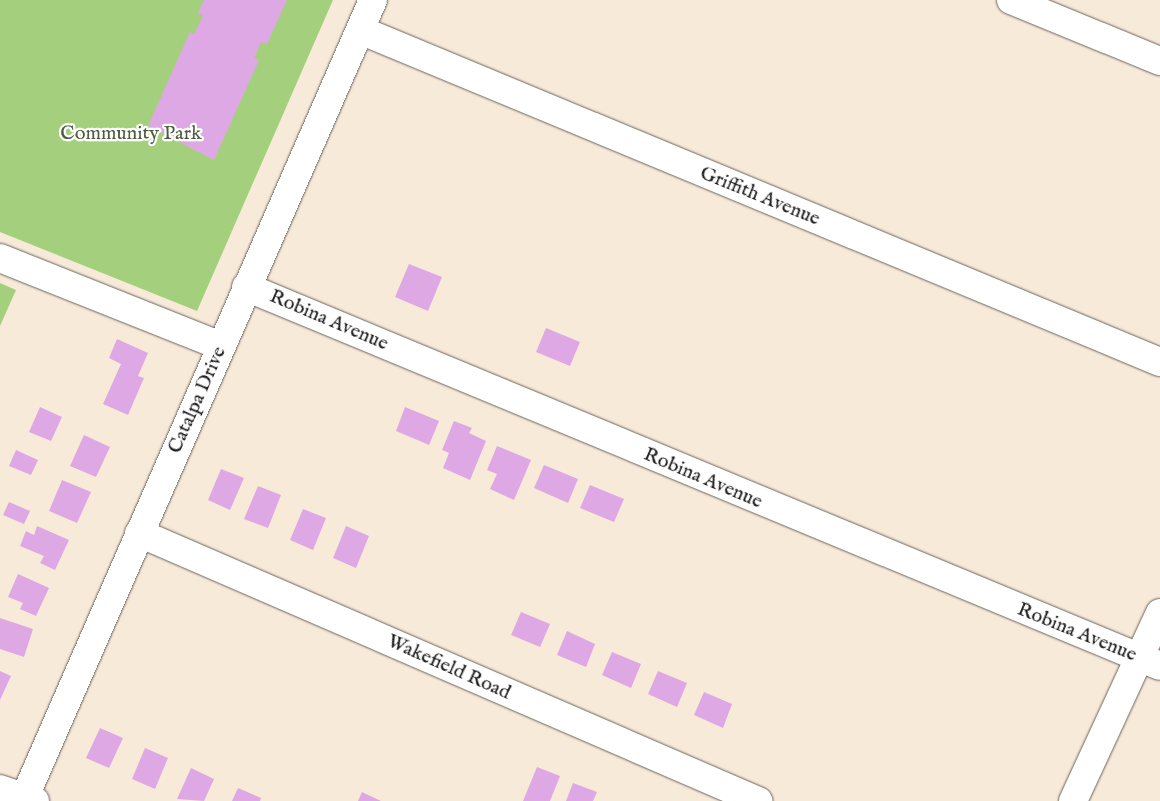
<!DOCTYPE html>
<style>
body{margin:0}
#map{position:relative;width:1160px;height:801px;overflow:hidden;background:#f8ead8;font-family:"IM FELL English",serif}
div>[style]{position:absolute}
.green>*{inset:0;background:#a4d07d}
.building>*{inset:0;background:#dea8e5}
.roads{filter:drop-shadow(0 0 1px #69645e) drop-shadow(0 0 1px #69645e)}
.minor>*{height:28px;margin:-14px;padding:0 14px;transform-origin:14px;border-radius:14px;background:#fff}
span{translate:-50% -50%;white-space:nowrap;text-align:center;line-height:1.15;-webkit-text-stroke:4.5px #fff;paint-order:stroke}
.park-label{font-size:20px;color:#4c5b3e}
.street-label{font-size:20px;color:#1c1c1c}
</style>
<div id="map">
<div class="green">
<i style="clip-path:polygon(0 0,333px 0,197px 311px,0 232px)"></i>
<i style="clip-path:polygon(0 283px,16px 290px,0 326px)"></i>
</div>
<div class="building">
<i style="clip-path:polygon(204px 0,287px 0,267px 44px,261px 42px,254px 58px,259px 60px,214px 160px,148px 126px,190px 32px,194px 34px,203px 16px,198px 13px)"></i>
<i style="clip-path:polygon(409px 264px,442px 277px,428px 311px,395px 297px)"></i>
<i style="clip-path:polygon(546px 328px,580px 342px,570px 366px,536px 352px)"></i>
<i style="clip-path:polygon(117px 339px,148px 353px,138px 376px,144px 378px,128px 415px,103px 404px,121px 364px,109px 358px)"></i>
<i style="clip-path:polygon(40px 407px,62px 417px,51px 441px,29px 432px)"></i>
<i style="clip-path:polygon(405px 407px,439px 421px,429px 445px,396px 431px)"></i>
<i style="clip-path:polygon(454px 421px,472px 428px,469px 433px,486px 441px,470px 480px,443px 468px,449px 453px,442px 450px)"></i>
<i style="clip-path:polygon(84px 435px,110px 447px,96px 477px,70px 466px)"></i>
<i style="clip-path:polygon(497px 446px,531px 460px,514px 500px,490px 489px,497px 474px,487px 470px)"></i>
<i style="clip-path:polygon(16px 450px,38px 460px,31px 475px,9px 466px)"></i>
<i style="clip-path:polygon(544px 465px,578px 479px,568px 503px,534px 488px)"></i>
<i style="clip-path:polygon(221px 469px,244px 478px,230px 510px,208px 500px)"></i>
<i style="clip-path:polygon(62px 480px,91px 492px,77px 523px,49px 511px)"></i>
<i style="clip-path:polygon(590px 485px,624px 499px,614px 522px,580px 508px)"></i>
<i style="clip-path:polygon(258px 486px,281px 495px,268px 528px,244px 519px)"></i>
<i style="clip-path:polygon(9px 502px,30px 511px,24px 524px,3px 515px)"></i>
<i style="clip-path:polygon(303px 509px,326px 518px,313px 550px,290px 540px)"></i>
<i style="clip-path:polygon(37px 526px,69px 540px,55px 570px,40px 563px,44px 556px,20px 546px,26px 531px,34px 535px)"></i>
<i style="clip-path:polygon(346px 526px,369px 536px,356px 568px,333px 558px)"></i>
<i style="clip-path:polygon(18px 574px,49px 588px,36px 616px,20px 609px,23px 603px,8px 597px)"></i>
<i style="clip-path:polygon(521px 612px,550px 624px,540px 647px,511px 635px)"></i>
<i style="clip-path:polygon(0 618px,33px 629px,24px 657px,0 649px)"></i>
<i style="clip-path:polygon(567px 631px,595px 644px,586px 667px,557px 655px)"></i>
<i style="clip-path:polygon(612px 652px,641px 664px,631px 688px,602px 675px)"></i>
<i style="clip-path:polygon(0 671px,11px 676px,0 700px)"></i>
<i style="clip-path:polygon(658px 671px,687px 683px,677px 707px,648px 694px)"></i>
<i style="clip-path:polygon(704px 692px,732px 704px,723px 728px,694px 715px)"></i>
<i style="clip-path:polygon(100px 728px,123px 738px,109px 768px,86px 758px)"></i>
<i style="clip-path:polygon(145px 748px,168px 758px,155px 789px,132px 779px)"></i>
<i style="clip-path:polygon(537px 767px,560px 776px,550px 801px,523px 801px)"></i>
<i style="clip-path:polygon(191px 768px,214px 779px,204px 801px,177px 799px)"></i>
<i style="clip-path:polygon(573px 783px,597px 792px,593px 801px,566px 801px)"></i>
<i style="clip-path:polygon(238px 788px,261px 798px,260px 801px,232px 801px)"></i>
<i style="clip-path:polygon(362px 792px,381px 801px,358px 801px)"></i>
</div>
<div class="roads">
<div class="minor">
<i style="left:1011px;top:0;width:161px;rotate:22.3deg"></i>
<i style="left:360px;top:30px;width:866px;rotate:22.54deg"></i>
<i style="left:0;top:258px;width:238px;rotate:21.7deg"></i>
<i style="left:246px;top:287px;width:989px;rotate:22.52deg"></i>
<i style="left:139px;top:533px;width:675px;rotate:23.41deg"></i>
<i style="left:0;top:789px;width:37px;rotate:19deg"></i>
<i style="left:23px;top:801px;width:874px;rotate:-66.4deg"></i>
<i style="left:1073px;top:801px;width:207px;rotate:-65.2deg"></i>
</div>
</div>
<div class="park-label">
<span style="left:131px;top:133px">Community Park</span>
</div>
<div class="street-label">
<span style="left:760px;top:196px;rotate:22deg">Griffith Avenue</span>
<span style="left:329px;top:320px;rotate:23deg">Robina Avenue</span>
<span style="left:197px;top:400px;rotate:-66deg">Catalpa Drive</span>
<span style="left:703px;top:478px;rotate:23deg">Robina Avenue</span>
<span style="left:1077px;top:632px;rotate:22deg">Robina Avenue</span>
<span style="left:449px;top:667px;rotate:24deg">Wakefield Road</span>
</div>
</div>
